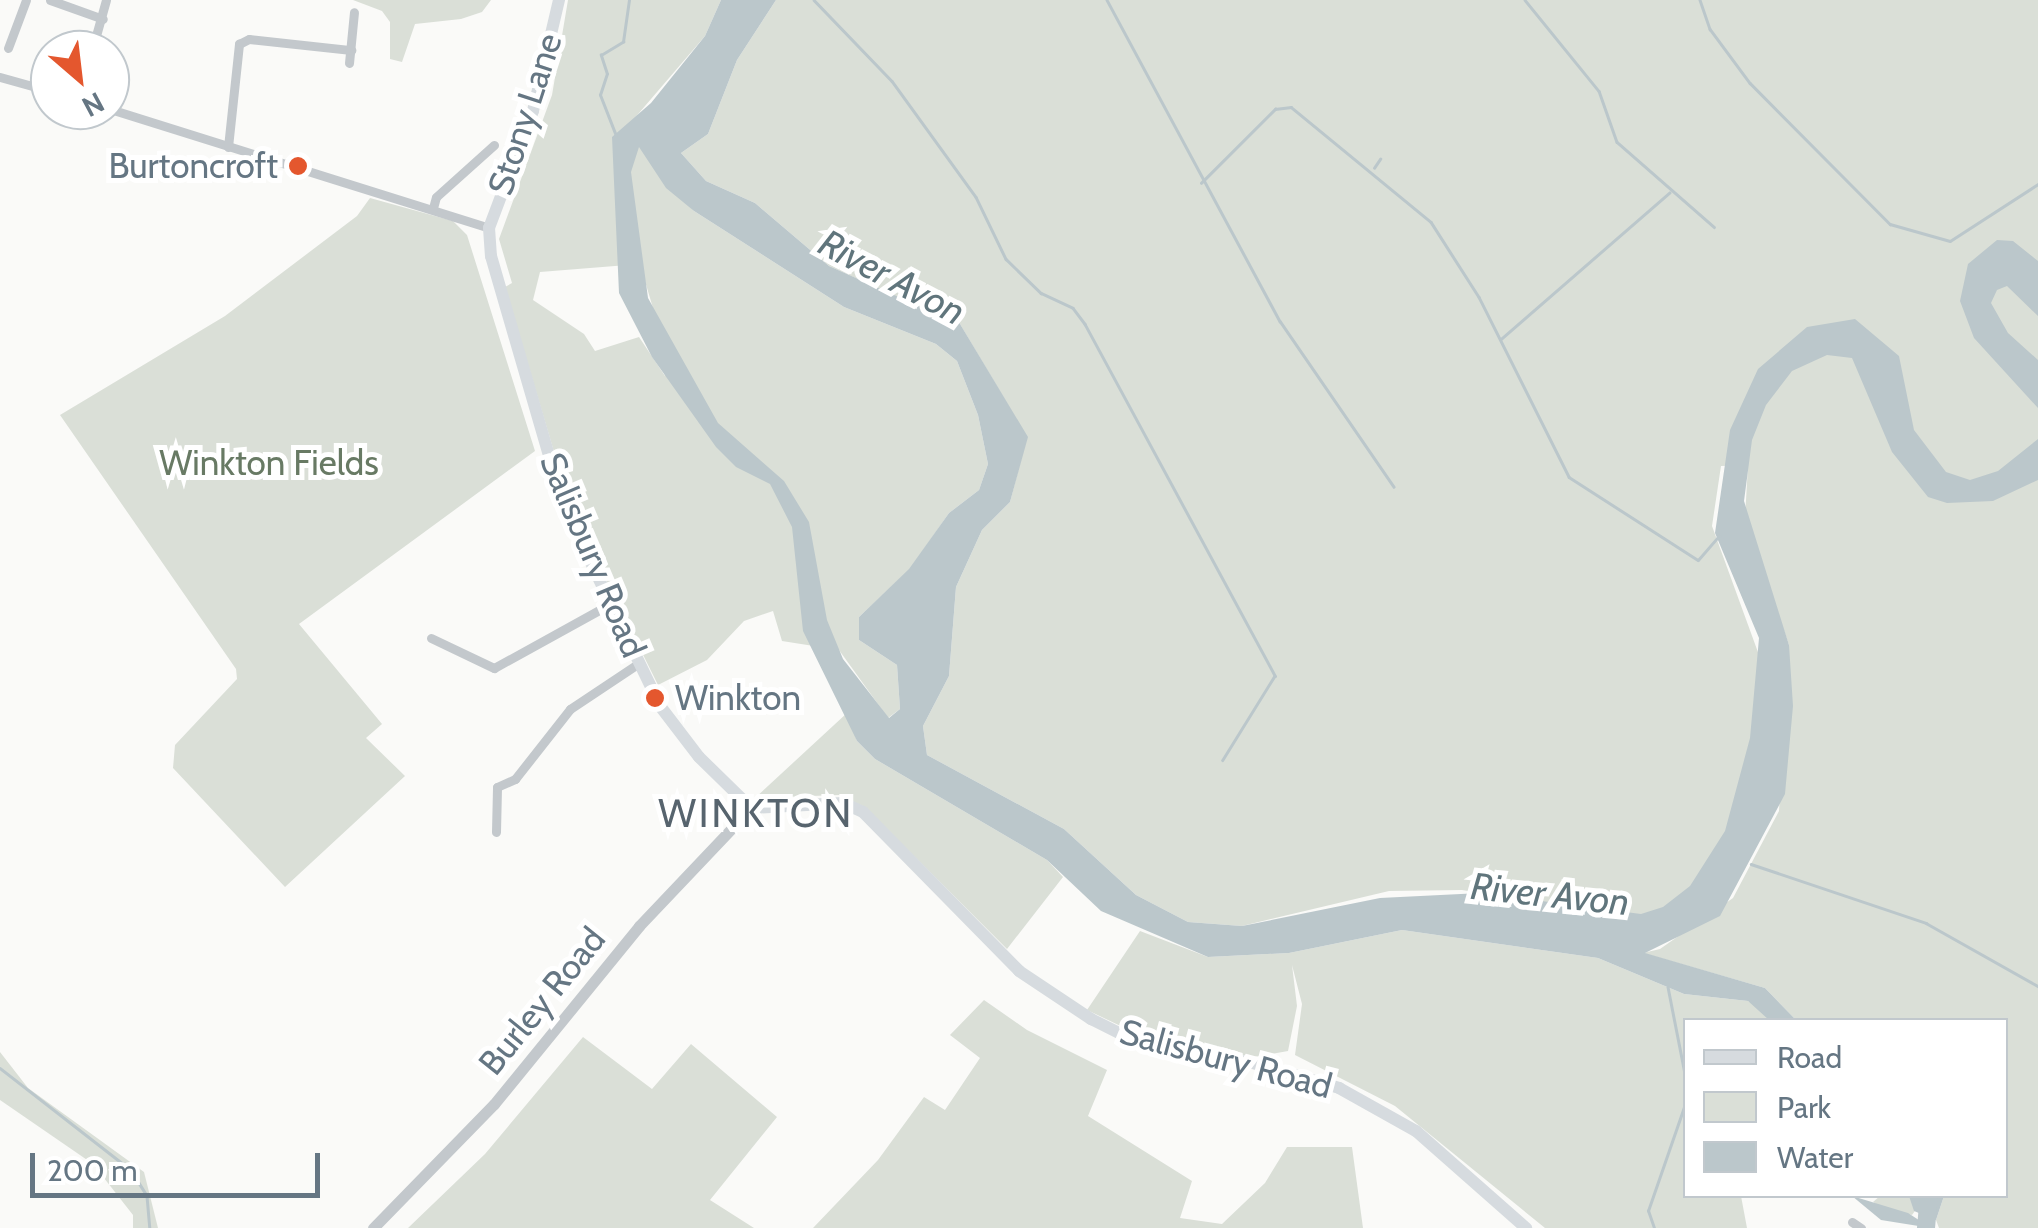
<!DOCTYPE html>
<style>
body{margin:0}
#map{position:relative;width:2038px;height:1228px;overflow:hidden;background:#fafaf8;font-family:Cabin,sans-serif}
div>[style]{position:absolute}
.green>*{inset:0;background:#dadfd7}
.water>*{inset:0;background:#bbc7cb}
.stream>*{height:2.5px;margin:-1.25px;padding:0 1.25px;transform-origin:1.25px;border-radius:1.25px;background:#bbc7cb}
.river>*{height:18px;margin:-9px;padding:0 9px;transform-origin:9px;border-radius:9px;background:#bbc7cb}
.minor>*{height:9px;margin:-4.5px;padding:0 4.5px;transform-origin:4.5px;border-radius:4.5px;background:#c3c8cc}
.tertiary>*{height:11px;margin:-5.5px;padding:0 5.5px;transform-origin:5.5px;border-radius:5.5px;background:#c3c8cc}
.secondary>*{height:12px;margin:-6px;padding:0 6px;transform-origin:6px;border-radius:6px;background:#d6dbdf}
.dots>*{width:28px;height:28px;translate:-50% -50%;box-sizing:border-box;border:5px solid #fff;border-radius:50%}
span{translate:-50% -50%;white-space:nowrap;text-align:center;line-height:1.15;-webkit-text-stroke:10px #fff;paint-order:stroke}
.street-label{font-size:35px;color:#657683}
.poi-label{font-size:35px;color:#657683}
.right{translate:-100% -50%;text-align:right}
.left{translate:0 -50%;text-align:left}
.park-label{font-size:35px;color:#687a64}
.water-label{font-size:38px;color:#60757c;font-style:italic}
.quarter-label{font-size:40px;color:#57646e;letter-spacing:2.5px}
.legend{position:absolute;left:1683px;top:1018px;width:325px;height:180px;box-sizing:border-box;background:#fff;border:2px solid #c1c8cd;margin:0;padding:12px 18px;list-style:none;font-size:30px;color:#657683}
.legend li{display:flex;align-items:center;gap:20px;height:50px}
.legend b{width:50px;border:2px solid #c1c8cd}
.north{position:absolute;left:30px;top:30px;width:100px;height:100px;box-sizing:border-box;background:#fff;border:2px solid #c1c8cd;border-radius:50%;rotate:152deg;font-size:28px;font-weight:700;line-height:40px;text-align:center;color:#657683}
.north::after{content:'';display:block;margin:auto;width:35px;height:45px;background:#e4572e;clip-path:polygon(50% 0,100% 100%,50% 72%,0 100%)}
.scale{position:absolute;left:30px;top:1153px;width:290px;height:45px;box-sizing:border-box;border:5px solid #657683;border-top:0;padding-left:12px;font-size:30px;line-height:35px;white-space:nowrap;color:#657683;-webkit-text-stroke:8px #fff;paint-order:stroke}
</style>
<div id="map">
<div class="green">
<i style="clip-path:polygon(353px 0,491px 0,482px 12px,461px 19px,415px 24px,402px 62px,390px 59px,390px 22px,382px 11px)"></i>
<i style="clip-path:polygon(evenodd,568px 0,721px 0,705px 36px,627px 127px,694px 211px,844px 307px,936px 344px,957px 361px,978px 415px,988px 464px,979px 490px,949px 513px,910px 569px,859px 617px,859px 640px,897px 665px,900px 709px,888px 718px,839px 650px,782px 641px,773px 611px,744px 621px,707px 660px,658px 685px,571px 509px,505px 287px,512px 283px,499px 239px,552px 95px,568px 0,640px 264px,655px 315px,665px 376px,639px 337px,595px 351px,584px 334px,533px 300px,540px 272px,640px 264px)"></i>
<i style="clip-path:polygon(776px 0,2038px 0,2038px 1228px,1939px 1228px,1936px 1220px,1944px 1196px,2006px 1196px,2006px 1020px,1796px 1020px,1765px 988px,1643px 953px,1660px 949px,1733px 898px,1779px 811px,1789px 645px,1745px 518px,1748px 465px,1721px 466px,1712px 526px,1759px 655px,1753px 753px,1728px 840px,1690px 893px,1650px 921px,1462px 890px,1389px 891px,1242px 926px,1188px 922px,1136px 895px,1064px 829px,927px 755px,923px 726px,949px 676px,956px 587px,982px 530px,1010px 502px,1027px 437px,951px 309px,939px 316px,829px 266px,755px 203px,706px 181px,681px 153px,708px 134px,737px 60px)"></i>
<i style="clip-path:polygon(370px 198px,453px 221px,467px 235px,535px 451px,299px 624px,382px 724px,366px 738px,405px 776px,285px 887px,173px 768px,175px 745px,237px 679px,236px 669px,60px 415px,225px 316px,357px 216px)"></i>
<i style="clip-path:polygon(847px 713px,857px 741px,875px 759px,1047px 860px,1063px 877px,1007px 949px,865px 807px,839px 795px,755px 798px)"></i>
<i style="clip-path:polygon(1402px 930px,1598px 958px,1684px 994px,1748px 1001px,1765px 1012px,1769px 1020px,1686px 1020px,1686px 1196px,1741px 1196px,1747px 1228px,1545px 1228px,1395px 1106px,1295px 1055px,1302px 1004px,1292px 965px,1297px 1006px,1288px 1051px,1254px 1057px,1150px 1040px,1087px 1010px,1140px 931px,1208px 957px,1289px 953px)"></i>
<i style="clip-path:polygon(984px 1000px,1027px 1030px,1107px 1070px,1088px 1116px,1192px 1181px,1180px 1218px,1222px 1224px,1265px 1183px,1287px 1147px,1352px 1147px,1363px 1228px,813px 1228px,878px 1160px,924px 1097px,945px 1110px,980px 1058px,950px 1035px)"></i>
<i style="clip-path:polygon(583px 1037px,652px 1089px,691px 1044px,777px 1117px,710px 1200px,754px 1228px,408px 1228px,485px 1154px)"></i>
<i style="clip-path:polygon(0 1052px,28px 1088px,144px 1172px,158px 1228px,133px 1228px,133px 1215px,93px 1164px,0 1100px)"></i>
<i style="clip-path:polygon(1880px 1196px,1909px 1196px,1917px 1208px,1912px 1215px,1884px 1209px,1873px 1202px)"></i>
</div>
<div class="water">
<i style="clip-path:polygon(evenodd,721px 0,776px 0,737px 60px,708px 134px,681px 153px,706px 181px,755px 203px,829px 266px,939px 315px,951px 309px,1028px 437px,1010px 502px,982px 530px,956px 587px,949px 676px,923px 726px,927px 755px,1064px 829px,1136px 895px,1188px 922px,1242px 926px,1380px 898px,1481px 893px,1641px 914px,1663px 907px,1690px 886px,1725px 831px,1750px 738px,1759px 638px,1715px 533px,1730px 430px,1758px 369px,1807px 327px,1855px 319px,1899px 356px,1914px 430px,1946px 472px,1970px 480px,1998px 471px,2038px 439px,2038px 480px,1993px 501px,1947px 503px,1928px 497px,1892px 452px,1852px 358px,1827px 355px,1792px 371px,1766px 405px,1752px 440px,1744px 501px,1789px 645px,1793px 706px,1785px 794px,1720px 916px,1645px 953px,1765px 988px,1796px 1020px,1769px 1020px,1748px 1001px,1684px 994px,1598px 958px,1402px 930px,1289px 953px,1208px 957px,1101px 911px,1047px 860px,875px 759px,857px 741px,803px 631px,792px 527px,770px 484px,736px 467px,716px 447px,652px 357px,619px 293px,612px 137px,651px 103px,705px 36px,721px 0,639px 147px,666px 188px,694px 211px,844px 307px,936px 344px,957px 361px,978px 415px,988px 464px,979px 490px,949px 513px,909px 569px,859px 617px,859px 640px,897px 665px,900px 709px,889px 718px,843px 659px,827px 620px,809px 522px,784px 481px,718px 423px,648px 298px,631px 172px,639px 147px)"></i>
<i style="clip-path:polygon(1997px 240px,2013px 241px,2038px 261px,2038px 316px,2007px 286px,1997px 290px,1991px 303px,2008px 333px,2038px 360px,2038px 408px,1974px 338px,1960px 301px,1968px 264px)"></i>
<i style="clip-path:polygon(1852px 1196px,1908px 1213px,1931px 1228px,1881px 1220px)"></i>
<i style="clip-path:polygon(1909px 1196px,1944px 1196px,1936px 1220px,1914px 1211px)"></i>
</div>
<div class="stream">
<i style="left:814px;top:0;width:112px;rotate:46.1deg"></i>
<i style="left:892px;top:81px;width:143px;rotate:54.1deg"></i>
<i style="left:976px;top:197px;width:69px;rotate:64.2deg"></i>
<i style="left:1006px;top:259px;width:49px;rotate:44.2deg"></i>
<i style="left:1041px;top:293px;width:35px;rotate:25deg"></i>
<i style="left:1073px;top:308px;width:20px;rotate:53deg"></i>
<i style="left:1085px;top:324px;width:400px;rotate:61.6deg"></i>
<i style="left:1275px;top:676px;width:99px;rotate:121.8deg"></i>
<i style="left:1107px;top:0;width:365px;rotate:61.7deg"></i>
<i style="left:1280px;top:321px;width:201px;rotate:55.5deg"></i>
<i style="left:1525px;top:0;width:117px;rotate:50.9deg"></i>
<i style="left:1599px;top:91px;width:54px;rotate:70.6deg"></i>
<i style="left:1617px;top:142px;width:129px;rotate:41.2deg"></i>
<i style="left:1700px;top:0;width:31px;rotate:71deg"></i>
<i style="left:1710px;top:29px;width:67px;rotate:53.5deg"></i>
<i style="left:1750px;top:83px;width:199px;rotate:45.2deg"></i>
<i style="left:1890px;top:224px;width:62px;rotate:15.8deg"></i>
<i style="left:1950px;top:241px;width:105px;rotate:-32.9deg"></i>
<i style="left:616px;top:136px;width:44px;rotate:-111.3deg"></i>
<i style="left:600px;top:95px;width:22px;rotate:-72deg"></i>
<i style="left:607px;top:74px;width:20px;rotate:-108deg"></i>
<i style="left:601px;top:55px;width:26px;rotate:-31deg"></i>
<i style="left:623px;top:42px;width:42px;rotate:-81.9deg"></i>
<i style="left:1374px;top:168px;width:11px;rotate:-56deg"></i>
<i style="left:1201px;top:183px;width:105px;rotate:-45deg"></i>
<i style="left:1275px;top:109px;width:16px;rotate:-7deg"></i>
<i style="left:1291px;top:107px;width:181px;rotate:39.4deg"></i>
<i style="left:1431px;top:222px;width:89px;rotate:57.4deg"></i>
<i style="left:1479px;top:297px;width:201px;rotate:63.4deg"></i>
<i style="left:1569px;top:477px;width:153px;rotate:32.8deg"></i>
<i style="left:1698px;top:560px;width:32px;rotate:-49deg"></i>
<i style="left:1501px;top:339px;width:223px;rotate:-41deg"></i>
<i style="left:1751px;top:864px;width:185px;rotate:18.6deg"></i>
<i style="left:1926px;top:923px;width:129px;rotate:29.4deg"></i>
<i style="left:1668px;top:987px;width:94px;rotate:78.9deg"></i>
<i style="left:0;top:1068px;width:166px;rotate:37.9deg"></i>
<i style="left:131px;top:1170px;width:31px;rotate:58deg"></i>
<i style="left:147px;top:1196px;width:32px;rotate:85deg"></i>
<i style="left:1654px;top:1228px;width:18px;rotate:-109deg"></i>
<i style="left:1648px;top:1211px;width:116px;rotate:-70.9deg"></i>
</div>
<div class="river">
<i style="left:1926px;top:1228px;width:32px;rotate:-85deg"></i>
</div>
<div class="minor">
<i style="left:50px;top:0;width:56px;rotate:19.7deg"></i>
<i style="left:8px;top:48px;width:51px;rotate:-69.4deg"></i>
<i style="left:92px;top:50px;width:52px;rotate:-74.4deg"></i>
<i style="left:349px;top:63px;width:51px;rotate:-84.4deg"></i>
<i style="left:0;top:77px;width:52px;rotate:15.6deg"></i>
<i style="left:110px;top:109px;width:397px;rotate:17.4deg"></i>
<i style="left:228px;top:147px;width:104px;rotate:-83.9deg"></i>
<i style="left:239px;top:44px;width:11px;rotate:-27deg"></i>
<i style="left:249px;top:39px;width:103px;rotate:6.2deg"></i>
<i style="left:433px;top:208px;width:11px;rotate:-75deg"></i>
<i style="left:436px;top:197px;width:78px;rotate:-41.9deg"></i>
<i style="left:431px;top:638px;width:70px;rotate:25.5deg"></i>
<i style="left:494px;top:668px;width:132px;rotate:-28.9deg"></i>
<i style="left:496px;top:832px;width:45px;rotate:-88.7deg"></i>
<i style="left:497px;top:787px;width:20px;rotate:-24deg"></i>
<i style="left:515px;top:779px;width:89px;rotate:-51.8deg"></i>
<i style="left:570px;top:709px;width:83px;rotate:-33.7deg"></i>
<i style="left:1852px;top:1222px;width:11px;rotate:34deg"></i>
</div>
<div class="tertiary">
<i style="left:373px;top:1228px;width:173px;rotate:-45.7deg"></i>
<i style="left:494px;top:1104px;width:230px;rotate:-50.8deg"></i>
<i style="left:639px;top:926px;width:163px;rotate:-46.5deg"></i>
</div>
<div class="secondary">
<i style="left:559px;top:0;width:114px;rotate:103.2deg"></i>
<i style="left:533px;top:111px;width:125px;rotate:110.6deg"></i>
<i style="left:489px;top:228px;width:28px;rotate:86deg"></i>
<i style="left:491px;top:256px;width:261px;rotate:73.8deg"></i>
<i style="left:564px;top:507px;width:221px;rotate:64.2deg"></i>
<i style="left:660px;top:706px;width:64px;rotate:52.6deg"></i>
<i style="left:699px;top:757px;width:73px;rotate:44.4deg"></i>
<i style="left:751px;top:808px;width:92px;rotate:-3.1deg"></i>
<i style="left:843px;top:803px;width:22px;rotate:24deg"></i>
<i style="left:863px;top:812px;width:223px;rotate:45.5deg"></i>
<i style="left:1019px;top:971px;width:87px;rotate:33.7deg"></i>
<i style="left:1091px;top:1019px;width:54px;rotate:26.6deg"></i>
<i style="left:1139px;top:1043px;width:116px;rotate:10deg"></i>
<i style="left:1253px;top:1063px;width:90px;rotate:16.2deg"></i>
<i style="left:1339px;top:1088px;width:88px;rotate:29.2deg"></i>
<i style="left:1416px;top:1131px;width:147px;rotate:41.4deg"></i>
</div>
<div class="dots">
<i style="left:298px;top:166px;background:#e4572e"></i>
<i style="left:655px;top:698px;background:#e4572e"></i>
</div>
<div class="street-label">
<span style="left:525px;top:114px;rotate:-72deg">Stony Lane</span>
<span style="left:593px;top:555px;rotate:67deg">Salisbury Road</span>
<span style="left:542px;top:1001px;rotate:-51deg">Burley Road</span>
<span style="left:1226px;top:1059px;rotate:15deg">Salisbury Road</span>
</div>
<div class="poi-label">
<span class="right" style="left:278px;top:166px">Burtoncroft</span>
<span class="left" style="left:675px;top:698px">Winkton</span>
</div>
<div class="park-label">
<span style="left:269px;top:463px">Winkton Fields</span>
</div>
<div class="water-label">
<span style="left:892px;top:277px;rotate:28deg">River Avon</span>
<span style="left:1550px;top:894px;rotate:6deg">River Avon</span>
</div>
<div class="quarter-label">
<span style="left:756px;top:813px">WINKTON</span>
</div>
<ul class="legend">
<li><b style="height:12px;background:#d6dbdf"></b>Road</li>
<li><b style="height:28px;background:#dadfd7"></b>Park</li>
<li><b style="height:28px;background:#bbc7cb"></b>Water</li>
</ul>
<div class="north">N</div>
<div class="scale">200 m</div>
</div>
